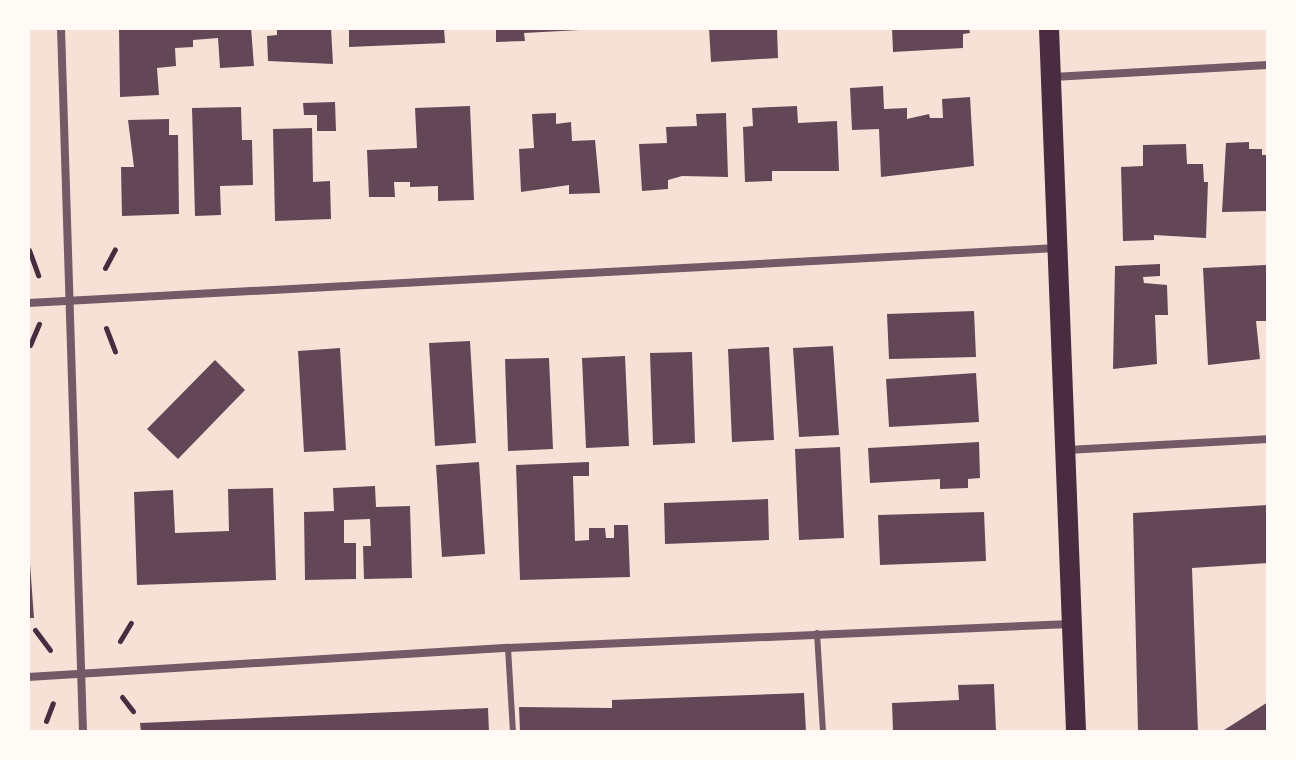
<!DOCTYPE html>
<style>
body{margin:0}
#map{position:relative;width:1296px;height:760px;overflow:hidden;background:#f7e1d7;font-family:"Source Sans 3",sans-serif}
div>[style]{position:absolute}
.building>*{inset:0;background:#644757}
.path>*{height:5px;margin:-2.5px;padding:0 2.5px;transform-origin:2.5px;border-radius:2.5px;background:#4a2c40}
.service>*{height:6px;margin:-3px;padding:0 3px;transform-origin:3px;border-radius:3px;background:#755966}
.minor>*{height:8px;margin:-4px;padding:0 4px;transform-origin:4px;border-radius:4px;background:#755966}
.primary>*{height:20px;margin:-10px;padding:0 10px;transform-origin:10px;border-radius:10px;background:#4a2c40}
span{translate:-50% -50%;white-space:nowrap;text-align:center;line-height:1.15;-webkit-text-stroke:6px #fffaf5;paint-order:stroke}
.frame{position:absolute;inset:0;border:30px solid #fffaf5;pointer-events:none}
</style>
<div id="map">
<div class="building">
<i style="clip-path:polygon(119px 28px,251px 28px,254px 66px,220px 68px,218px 38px,193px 40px,193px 47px,175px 48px,176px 66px,157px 68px,159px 95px,120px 97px)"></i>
<i style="clip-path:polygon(277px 28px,331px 28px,333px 64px,268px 61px,267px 36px,277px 35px)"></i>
<i style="clip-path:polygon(349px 28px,444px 28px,445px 43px,349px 47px)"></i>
<i style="clip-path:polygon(496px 28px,580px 28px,580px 30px,524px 33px,525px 41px,496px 42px)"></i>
<i style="clip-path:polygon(709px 28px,777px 28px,778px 58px,711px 62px)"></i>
<i style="clip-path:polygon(892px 28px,969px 28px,970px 33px,963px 34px,963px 48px,893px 52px)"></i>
<i style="clip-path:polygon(883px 86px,884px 109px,907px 108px,907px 119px,929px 114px,930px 118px,943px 118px,942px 99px,970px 97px,974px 166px,881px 177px,879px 129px,852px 130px,850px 88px)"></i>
<i style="clip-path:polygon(335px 102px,336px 131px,317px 131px,317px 115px,304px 115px,303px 103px)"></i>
<i style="clip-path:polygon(470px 106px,474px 200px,438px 201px,438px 186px,410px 187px,410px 182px,394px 182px,395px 197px,369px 197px,367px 150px,417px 148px,415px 108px)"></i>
<i style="clip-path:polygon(797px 106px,798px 123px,837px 121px,839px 171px,772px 171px,772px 181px,745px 182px,743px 127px,753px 126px,752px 108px)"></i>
<i style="clip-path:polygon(241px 107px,242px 140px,252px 140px,253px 185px,220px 186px,221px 215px,195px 216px,192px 108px)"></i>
<i style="clip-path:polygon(556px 113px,556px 124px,571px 122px,572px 141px,595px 140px,600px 193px,569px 194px,569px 185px,521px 192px,519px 149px,534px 148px,532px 114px)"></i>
<i style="clip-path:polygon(726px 113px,728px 177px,682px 176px,668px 180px,668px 189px,642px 191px,639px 144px,667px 143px,666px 127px,697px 126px,696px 114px)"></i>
<i style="clip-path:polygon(169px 119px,169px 135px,178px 135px,179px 214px,122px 216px,121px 167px,134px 167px,128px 120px)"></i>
<i style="clip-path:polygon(312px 128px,313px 182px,330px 181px,331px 219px,275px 221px,273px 129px)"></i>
<i style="clip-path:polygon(1249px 142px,1249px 149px,1262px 149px,1262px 155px,1268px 155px,1267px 211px,1222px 212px,1226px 143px)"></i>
<i style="clip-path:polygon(1186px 144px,1187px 164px,1203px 164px,1204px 182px,1208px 182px,1206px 238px,1154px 235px,1154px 240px,1123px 241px,1121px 167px,1143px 166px,1143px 145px)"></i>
<i style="clip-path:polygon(1160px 264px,1160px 276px,1143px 277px,1144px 283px,1167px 285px,1168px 315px,1155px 315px,1157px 364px,1113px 369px,1115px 266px)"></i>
<i style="clip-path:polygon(1266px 265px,1268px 315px,1267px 321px,1256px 321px,1260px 359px,1208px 365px,1203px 268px)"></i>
<i style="clip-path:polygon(974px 311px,976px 357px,889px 359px,887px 314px)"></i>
<i style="clip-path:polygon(470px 341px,476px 443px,435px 446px,429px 343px)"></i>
<i style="clip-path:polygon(833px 346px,839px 435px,799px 437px,793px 348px)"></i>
<i style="clip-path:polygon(769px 347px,774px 440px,732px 442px,728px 349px)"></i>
<i style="clip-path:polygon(340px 348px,346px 450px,304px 452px,298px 351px)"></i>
<i style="clip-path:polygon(692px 352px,695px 443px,653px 445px,650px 353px)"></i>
<i style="clip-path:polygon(625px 356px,629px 446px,586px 448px,582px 358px)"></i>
<i style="clip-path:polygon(549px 358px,553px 449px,508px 451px,505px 359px)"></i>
<i style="clip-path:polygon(215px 360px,245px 390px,178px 459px,147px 429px)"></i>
<i style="clip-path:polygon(976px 373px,979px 422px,889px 427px,886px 379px)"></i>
<i style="clip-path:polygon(979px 442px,980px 478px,968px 479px,968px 488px,940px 489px,940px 479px,870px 483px,868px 448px)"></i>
<i style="clip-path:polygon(840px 447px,844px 538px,799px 540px,795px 449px)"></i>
<i style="clip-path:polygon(479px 462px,485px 554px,442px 557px,436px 465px)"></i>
<i style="clip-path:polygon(589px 462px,589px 476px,573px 476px,575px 541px,589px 540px,589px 528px,605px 528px,606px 538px,614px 538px,614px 525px,628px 525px,630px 577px,520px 580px,516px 465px)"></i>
<i style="clip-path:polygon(375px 486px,376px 507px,410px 506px,412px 578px,364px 579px,363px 546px,371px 546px,370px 519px,344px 520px,344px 543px,356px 543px,356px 579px,305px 580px,304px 512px,334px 511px,333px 488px)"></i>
<i style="clip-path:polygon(273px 488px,276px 580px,137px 585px,134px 492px,173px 490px,175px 533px,229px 531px,228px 489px)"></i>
<i style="clip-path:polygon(768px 499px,769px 540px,665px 544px,664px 503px)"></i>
<i style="clip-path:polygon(1268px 505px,1268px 563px,1192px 568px,1198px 732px,1138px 732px,1133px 513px)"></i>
<i style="clip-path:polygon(984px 512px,986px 561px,880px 565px,878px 515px)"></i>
<i style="clip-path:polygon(28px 537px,34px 618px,28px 618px)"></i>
<i style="clip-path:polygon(994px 684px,996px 731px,893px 732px,892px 703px,959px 700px,958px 685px)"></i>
<i style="clip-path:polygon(804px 693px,806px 732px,520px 732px,519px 707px,612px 708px,612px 700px)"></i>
<i style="clip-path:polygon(1268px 702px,1268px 732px,1221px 732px)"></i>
<i style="clip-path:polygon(488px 708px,489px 732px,141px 732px,140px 723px)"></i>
</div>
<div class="path">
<i style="left:29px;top:250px;width:27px;rotate:70deg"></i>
<i style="left:105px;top:268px;width:21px;rotate:-62deg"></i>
<i style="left:106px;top:328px;width:25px;rotate:69deg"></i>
<i style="left:30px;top:345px;width:23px;rotate:-67deg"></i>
<i style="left:35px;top:630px;width:25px;rotate:53deg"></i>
<i style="left:120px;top:641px;width:21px;rotate:-59deg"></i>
<i style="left:122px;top:697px;width:18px;rotate:52deg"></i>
<i style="left:46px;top:721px;width:19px;rotate:-69deg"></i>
</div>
<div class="service">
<i style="left:817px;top:633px;width:99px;rotate:86.5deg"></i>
<i style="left:508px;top:648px;width:84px;rotate:86.6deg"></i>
</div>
<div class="minor">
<i style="left:61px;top:28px;width:704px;rotate:88.21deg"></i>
<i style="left:1053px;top:77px;width:215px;rotate:-3.2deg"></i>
<i style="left:28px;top:303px;width:1030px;rotate:-3.06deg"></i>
<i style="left:1067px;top:450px;width:201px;rotate:-3.1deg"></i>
<i style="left:28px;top:677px;width:481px;rotate:-3.5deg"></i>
<i style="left:508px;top:648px;width:563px;rotate:-2.45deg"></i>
</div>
<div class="primary">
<i style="left:1049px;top:28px;width:705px;rotate:87.8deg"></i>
</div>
<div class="frame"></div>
</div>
